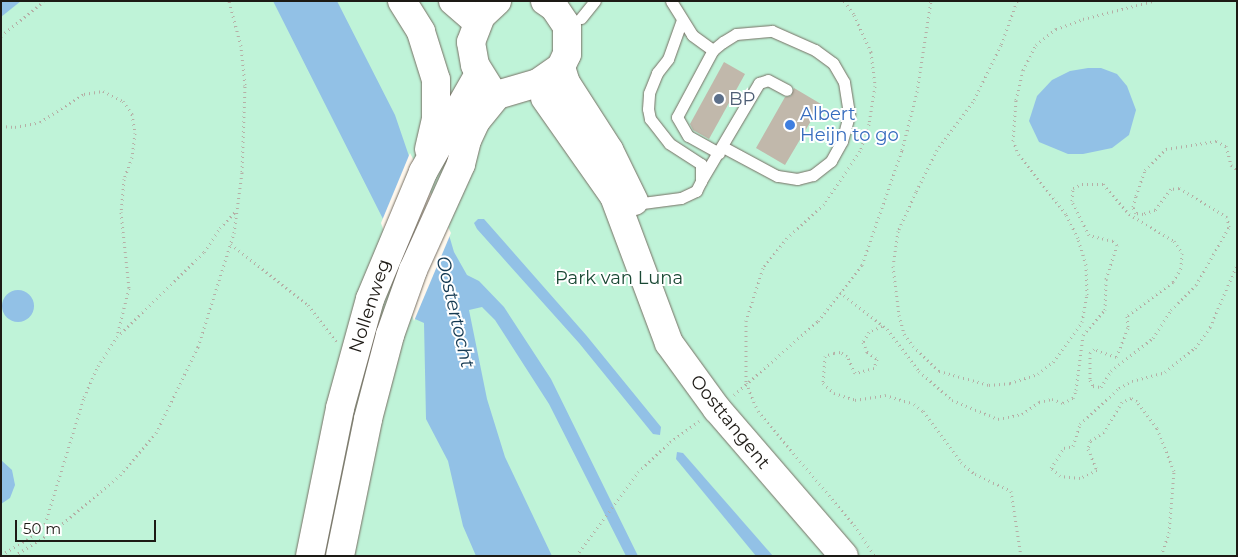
<!DOCTYPE html>
<style>
body{margin:0}
#map{position:relative;width:1238px;height:557px;overflow:hidden;background:#fff8ed;font-family:Montserrat,sans-serif}
div>[style]{position:absolute}
.green>*{inset:0;background:#bff3d8}
.water>*{inset:0;background:#92c1e6}
.round{border-radius:50%}
.pier>*{inset:0;background:#fff8ed}
.building>*{inset:0;background:#c1b8ab}
.path>*{height:3px;margin-top:-1.5px;transform-origin:0;background:repeating-linear-gradient(90deg,#b5afa6 0 1px,transparent 0 5px)}
.roads{filter:drop-shadow(0 0 1px #766f63) drop-shadow(0 0 1px #766f63)}
.service>*{height:11px;margin:-5.5px;padding:0 5.5px;transform-origin:5.5px;border-radius:5.5px;background:#fff}
.secondary>*{height:28px;margin:-14px;padding:0 14px;transform-origin:14px;border-radius:14px;background:#fff}
.dots>*{width:14px;height:14px;translate:-50% -50%;box-sizing:border-box;border:2px solid #fff;border-radius:50%}
span{translate:-50% -50%;white-space:nowrap;text-align:center;line-height:1.15;-webkit-text-stroke:4px #fff;paint-order:stroke}
.service-label{font-size:18px;color:#4e5e75}
.left{translate:0 -50%;text-align:left}
.shop-label{font-size:18px;color:#366cbe}
.park-label{font-size:18px;color:#1a4834}
.street-label{font-size:18px;color:#1d1a15}
.water-label{font-size:19px;color:#143952;font-style:italic}
.frame{position:absolute;inset:0;border:2px solid #1d1a15;pointer-events:none}
.scale{position:absolute;left:15px;top:520px;width:141px;height:22px;box-sizing:border-box;border:2px solid #1d1a15;border-top:0;padding-left:6px;font-size:15px;line-height:18px;white-space:nowrap;color:#1d1a15;-webkit-text-stroke:4px #fff;paint-order:stroke}
</style>
<div id="map">
<div class="green">
<i style="clip-path:polygon(10px 1px,1237px 1px,1237px 556px,1px 556px,1px 8px)"></i>
</div>
<div class="water">
<i style="clip-path:polygon(1px 1px,21px 1px,1px 17px)"></i>
<i style="clip-path:polygon(273px 1px,337px 1px,395px 115px,410px 159px,449px 235px,454px 252px,467px 275px,479px 281px,504px 307px,551px 379px,638px 556px,626px 556px,549px 404px,495px 320px,482px 307px,469px 310px,487px 399px,505px 457px,552px 556px,476px 556px,463px 526px,448px 461px,426px 419px,424px 323px,415px 319px,383px 219px)"></i>
<i style="clip-path:polygon(1088px 68px,1101px 68px,1117px 74px,1127px 86px,1136px 110px,1129px 135px,1112px 148px,1083px 154px,1068px 154px,1039px 142px,1029px 121px,1037px 96px,1052px 80px,1070px 71px)"></i>
<i style="clip-path:polygon(478px 219px,484px 219px,586px 335px,661px 427px,660px 435px,653px 434px,579px 343px,477px 229px,474px 223px)"></i>
<i class="round" style="left:2px;top:290px;width:32px;height:32px"></i>
<i style="clip-path:polygon(677px 452px,683px 453px,773px 556px,756px 556px,676px 459px)"></i>
<i style="clip-path:polygon(1px 460px,12px 470px,15px 485px,10px 498px,1px 504px)"></i>
</div>
<div class="pier">
<i style="clip-path:polygon(410px 153px,451px 233px,414px 321px,381px 223px)"></i>
</div>
<div class="building">
<i style="clip-path:polygon(724px 62px,745px 74px,709px 139px,693px 130px,690px 124px)"></i>
<i style="clip-path:polygon(794px 88px,821px 104px,785px 165px,756px 148px,785px 97px,791px 96px)"></i>
</div>
<div class="path">
<i style="left:844px;top:1px;width:17px;rotate:54deg"></i>
<i style="left:854px;top:15px;width:41px;rotate:65.3deg"></i>
<i style="left:871px;top:52px;width:34px;rotate:83deg"></i>
<i style="left:875px;top:86px;width:38px;rotate:99deg"></i>
<i style="left:869px;top:124px;width:28px;rotate:108deg"></i>
<i style="left:860px;top:151px;width:64px;rotate:124.2deg"></i>
<i style="left:824px;top:204px;width:50px;rotate:137.4deg"></i>
<i style="left:787px;top:238px;width:38px;rotate:129deg"></i>
<i style="left:763px;top:268px;width:56px;rotate:107.8deg"></i>
<i style="left:746px;top:321px;width:62px;rotate:90deg"></i>
<i style="left:746px;top:383px;width:30px;rotate:67deg"></i>
<i style="left:758px;top:411px;width:149px;rotate:49.9deg"></i>
<i style="left:854px;top:525px;width:37px;rotate:56deg"></i>
<i style="left:1017px;top:1px;width:47px;rotate:110deg"></i>
<i style="left:1001px;top:45px;width:64px;rotate:116.2deg"></i>
<i style="left:973px;top:102px;width:60px;rotate:126.9deg"></i>
<i style="left:937px;top:150px;width:47px;rotate:116.6deg"></i>
<i style="left:916px;top:192px;width:43px;rotate:114.8deg"></i>
<i style="left:898px;top:231px;width:35px;rotate:98deg"></i>
<i style="left:893px;top:266px;width:49px;rotate:83deg"></i>
<i style="left:899px;top:315px;width:20px;rotate:75deg"></i>
<i style="left:904px;top:334px;width:15px;rotate:53deg"></i>
<i style="left:913px;top:346px;width:36px;rotate:44deg"></i>
<i style="left:939px;top:371px;width:52px;rotate:15.6deg"></i>
<i style="left:989px;top:385px;width:21px;rotate:-5deg"></i>
<i style="left:1010px;top:383px;width:29px;rotate:-18deg"></i>
<i style="left:1038px;top:374px;width:19px;rotate:-39deg"></i>
<i style="left:1053px;top:362px;width:49px;rotate:-54.1deg"></i>
<i style="left:1082px;top:322px;width:27px;rotate:-80deg"></i>
<i style="left:1087px;top:295px;width:30px;rotate:-92deg"></i>
<i style="left:1086px;top:265px;width:28px;rotate:-107deg"></i>
<i style="left:1078px;top:238px;width:27px;rotate:-117deg"></i>
<i style="left:1066px;top:214px;width:75px;rotate:-128.5deg"></i>
<i style="left:1019px;top:155px;width:15px;rotate:-113deg"></i>
<i style="left:1013px;top:141px;width:41px;rotate:-85.8deg"></i>
<i style="left:1016px;top:100px;width:31px;rotate:-77deg"></i>
<i style="left:1023px;top:70px;width:28px;rotate:-63deg"></i>
<i style="left:1036px;top:45px;width:26px;rotate:-39deg"></i>
<i style="left:1056px;top:29px;width:29px;rotate:-20deg"></i>
<i style="left:1083px;top:19px;width:72px;rotate:-14.4deg"></i>
<i style="left:1px;top:36px;width:55px;rotate:-39.1deg"></i>
<i style="left:1px;top:126px;width:14px;rotate:4deg"></i>
<i style="left:15px;top:127px;width:25px;rotate:-11deg"></i>
<i style="left:40px;top:122px;width:52px;rotate:-32.5deg"></i>
<i style="left:84px;top:94px;width:19px;rotate:-9deg"></i>
<i style="left:103px;top:91px;width:22px;rotate:27deg"></i>
<i style="left:123px;top:101px;width:16px;rotate:55deg"></i>
<i style="left:132px;top:114px;width:19px;rotate:81deg"></i>
<i style="left:135px;top:133px;width:24px;rotate:97deg"></i>
<i style="left:132px;top:157px;width:23px;rotate:110deg"></i>
<i style="left:124px;top:179px;width:33px;rotate:95deg"></i>
<i style="left:121px;top:212px;width:76px;rotate:84deg"></i>
<i style="left:129px;top:288px;width:49px;rotate:104deg"></i>
<i style="left:231px;top:244px;width:98px;rotate:38.4deg"></i>
<i style="left:308px;top:305px;width:46px;rotate:52.1deg"></i>
<i style="left:840px;top:292px;width:60px;rotate:38.2deg"></i>
<i style="left:887px;top:329px;width:53px;rotate:52.7deg"></i>
<i style="left:919px;top:371px;width:44px;rotate:41.3deg"></i>
<i style="left:952px;top:400px;width:50px;rotate:22.4deg"></i>
<i style="left:998px;top:419px;width:25px;rotate:-12deg"></i>
<i style="left:1022px;top:414px;width:21px;rotate:-35deg"></i>
<i style="left:1039px;top:402px;width:13px;rotate:-13deg"></i>
<i style="left:1052px;top:399px;width:12px;rotate:20deg"></i>
<i style="left:1063px;top:403px;width:11px;rotate:-27deg"></i>
<i style="left:1073px;top:398px;width:9px;rotate:-69deg"></i>
<i style="left:1076px;top:390px;width:55px;rotate:-82.7deg"></i>
<i style="left:1083px;top:335px;width:33px;rotate:-49deg"></i>
<i style="left:1105px;top:310px;width:31px;rotate:-88deg"></i>
<i style="left:1106px;top:279px;width:36px;rotate:-72deg"></i>
<i style="left:1117px;top:245px;width:6px;rotate:-135deg"></i>
<i style="left:1113px;top:241px;width:25px;rotate:-166deg"></i>
<i style="left:1089px;top:235px;width:38px;rotate:-117deg"></i>
<i style="left:1072px;top:201px;width:13px;rotate:-86deg"></i>
<i style="left:1073px;top:188px;width:10px;rotate:-24deg"></i>
<i style="left:1082px;top:184px;width:21px"></i>
<i style="left:1103px;top:184px;width:40px;rotate:49deg"></i>
<i style="left:1129px;top:214px;width:52px;rotate:31deg"></i>
<i style="left:1174px;top:241px;width:14px;rotate:56deg"></i>
<i style="left:1182px;top:253px;width:15px;rotate:94deg"></i>
<i style="left:1181px;top:268px;width:16px;rotate:120deg"></i>
<i style="left:1173px;top:282px;width:57px;rotate:143.5deg"></i>
<i style="left:1127px;top:316px;width:12px;rotate:85deg"></i>
<i style="left:1128px;top:328px;width:31px;rotate:112deg"></i>
<i style="left:1116px;top:357px;width:23px;rotate:-160deg"></i>
<i style="left:1094px;top:349px;width:6px;rotate:135deg"></i>
<i style="left:1090px;top:353px;width:27px;rotate:90deg"></i>
<i style="left:1090px;top:380px;width:7px;rotate:63deg"></i>
<i style="left:1093px;top:386px;width:8px;rotate:7deg"></i>
<i style="left:1101px;top:387px;width:19px;rotate:-58deg"></i>
<i style="left:1111px;top:371px;width:53px;rotate:-38.2deg"></i>
<i style="left:1153px;top:338px;width:33px;rotate:-57deg"></i>
<i style="left:1171px;top:310px;width:35px;rotate:-45deg"></i>
<i style="left:1196px;top:285px;width:67px;rotate:-60.4deg"></i>
<i style="left:1229px;top:227px;width:10px;rotate:-101deg"></i>
<i style="left:1227px;top:217px;width:56px;rotate:-148.9deg"></i>
<i style="left:1179px;top:188px;width:8px;rotate:173deg"></i>
<i style="left:1171px;top:189px;width:26px;rotate:127deg"></i>
<i style="left:1155px;top:210px;width:13px;rotate:162deg"></i>
<i style="left:1143px;top:214px;width:7px;rotate:-172deg"></i>
<i style="left:1136px;top:213px;width:7px;rotate:-117deg"></i>
<i style="left:1133px;top:207px;width:11px;rotate:-75deg"></i>
<i style="left:1136px;top:196px;width:28px;rotate:-71deg"></i>
<i style="left:1145px;top:170px;width:30px;rotate:-45deg"></i>
<i style="left:1166px;top:149px;width:51px;rotate:-9.1deg"></i>
<i style="left:1216px;top:141px;width:11px;rotate:27deg"></i>
<i style="left:1226px;top:146px;width:20px;rotate:75deg"></i>
<i style="left:1231px;top:165px;width:7px;rotate:34deg"></i>
<i style="left:882px;top:326px;width:14px;rotate:155deg"></i>
<i style="left:869px;top:332px;width:12px;rotate:121deg"></i>
<i style="left:863px;top:342px;width:11px;rotate:68deg"></i>
<i style="left:867px;top:352px;width:12px;rotate:35deg"></i>
<i style="left:877px;top:359px;width:9px;rotate:108deg"></i>
<i style="left:874px;top:368px;width:20px;rotate:165deg"></i>
<i style="left:855px;top:373px;width:19px;rotate:-115deg"></i>
<i style="left:847px;top:356px;width:8px;rotate:-150deg"></i>
<i style="left:840px;top:352px;width:6px;rotate:171deg"></i>
<i style="left:834px;top:353px;width:9px;rotate:162deg"></i>
<i style="left:825px;top:356px;width:27px;rotate:94deg"></i>
<i style="left:823px;top:383px;width:15px;rotate:42deg"></i>
<i style="left:834px;top:393px;width:22px;rotate:18deg"></i>
<i style="left:855px;top:400px;width:30px;rotate:-9deg"></i>
<i style="left:885px;top:395px;width:30px;rotate:17deg"></i>
<i style="left:914px;top:404px;width:11px;rotate:38deg"></i>
<i style="left:923px;top:411px;width:64px;rotate:53.3deg"></i>
<i style="left:961px;top:462px;width:18px;rotate:41deg"></i>
<i style="left:975px;top:474px;width:40px;rotate:25deg"></i>
<i style="left:1011px;top:491px;width:66px;rotate:81.3deg"></i>
<i style="left:734px;top:395px;width:112px;rotate:-41.4deg"></i>
<i style="left:818px;top:321px;width:71px;rotate:-51.8deg"></i>
<i style="left:862px;top:265px;width:122px;rotate:-70.8deg"></i>
<i style="left:902px;top:150px;width:60px;rotate:-75.5deg"></i>
<i style="left:917px;top:92px;width:92px;rotate:-81.3deg"></i>
<i style="left:1px;top:555px;width:39px;rotate:-31deg"></i>
<i style="left:34px;top:535px;width:16px;rotate:-45deg"></i>
<i style="left:45px;top:524px;width:133px;rotate:-72.9deg"></i>
<i style="left:84px;top:397px;width:34px;rotate:-66deg"></i>
<i style="left:98px;top:366px;width:35px;rotate:-57deg"></i>
<i style="left:117px;top:337px;width:122px;rotate:-44.3deg"></i>
<i style="left:204px;top:252px;width:29px;rotate:-56deg"></i>
<i style="left:220px;top:228px;width:23px;rotate:-47deg"></i>
<i style="left:14px;top:556px;width:49px;rotate:-32.4deg"></i>
<i style="left:55px;top:530px;width:85px;rotate:-40.2deg"></i>
<i style="left:120px;top:475px;width:55px;rotate:-49.4deg"></i>
<i style="left:156px;top:433px;width:96px;rotate:-64deg"></i>
<i style="left:198px;top:347px;width:120px;rotate:-72.5deg"></i>
<i style="left:234px;top:233px;width:62px;rotate:-82.5deg"></i>
<i style="left:242px;top:172px;width:87px;rotate:-88deg"></i>
<i style="left:245px;top:85px;width:39px;rotate:-96deg"></i>
<i style="left:241px;top:46px;width:47px;rotate:-104.9deg"></i>
<i style="left:576px;top:556px;width:104px;rotate:-53.6deg"></i>
<i style="left:638px;top:472px;width:44px;rotate:-43.2deg"></i>
<i style="left:670px;top:442px;width:36px;rotate:-36deg"></i>
<i style="left:1161px;top:556px;width:24px;rotate:-71deg"></i>
<i style="left:1169px;top:533px;width:62px;rotate:-85.4deg"></i>
<i style="left:1174px;top:471px;width:46px;rotate:-111.6deg"></i>
<i style="left:1157px;top:428px;width:34px;rotate:-127deg"></i>
<i style="left:1137px;top:401px;width:7px;rotate:-153deg"></i>
<i style="left:1131px;top:398px;width:10px;rotate:156deg"></i>
<i style="left:1122px;top:402px;width:35px;rotate:121deg"></i>
<i style="left:1104px;top:432px;width:17px;rotate:147deg"></i>
<i style="left:1090px;top:441px;width:8px;rotate:104deg"></i>
<i style="left:1088px;top:449px;width:23px;rotate:67deg"></i>
<i style="left:1097px;top:470px;width:19px;rotate:155deg"></i>
<i style="left:1080px;top:478px;width:20px;rotate:-174deg"></i>
<i style="left:1060px;top:476px;width:12px;rotate:-138deg"></i>
<i style="left:1051px;top:468px;width:24px;rotate:-57deg"></i>
<i style="left:1064px;top:448px;width:9px;rotate:-13deg"></i>
<i style="left:1073px;top:446px;width:23px;rotate:-72deg"></i>
<i style="left:1080px;top:424px;width:53px;rotate:-42.7deg"></i>
<i style="left:1119px;top:388px;width:15px;rotate:-28deg"></i>
<i style="left:1132px;top:381px;width:34px;rotate:-15deg"></i>
<i style="left:1165px;top:372px;width:38px;rotate:-39deg"></i>
<i style="left:1195px;top:348px;width:26px;rotate:-54deg"></i>
<i style="left:1210px;top:327px;width:68px;rotate:-66.5deg"></i>
</div>
<div class="roads">
<div class="service">
<i style="left:671px;top:1px;width:40px;rotate:58deg"></i>
<i style="left:692px;top:35px;width:26px;rotate:36deg"></i>
<i style="left:581px;top:18px;width:22px;rotate:-51deg"></i>
<i style="left:719px;top:153px;width:35px;rotate:-151deg"></i>
<i style="left:688px;top:136px;width:22px;rotate:-120deg"></i>
<i style="left:677px;top:117px;width:76px;rotate:-61.8deg"></i>
<i style="left:713px;top:50px;width:13px;rotate:-39deg"></i>
<i style="left:723px;top:42px;width:15px;rotate:-32deg"></i>
<i style="left:736px;top:34px;width:36px;rotate:-5deg"></i>
<i style="left:772px;top:31px;width:47px;rotate:23.8deg"></i>
<i style="left:815px;top:50px;width:22px;rotate:36deg"></i>
<i style="left:833px;top:63px;width:22px;rotate:60deg"></i>
<i style="left:844px;top:82px;width:33px;rotate:81deg"></i>
<i style="left:849px;top:115px;width:27px;rotate:105deg"></i>
<i style="left:842px;top:141px;width:23px;rotate:119deg"></i>
<i style="left:831px;top:161px;width:23px;rotate:142deg"></i>
<i style="left:813px;top:175px;width:16px;rotate:166deg"></i>
<i style="left:797px;top:179px;width:20px;rotate:-171deg"></i>
<i style="left:777px;top:176px;width:61px;rotate:-151.8deg"></i>
<i style="left:701px;top:181px;width:114px;rotate:-59.4deg"></i>
<i style="left:759px;top:83px;width:9px;rotate:-18deg"></i>
<i style="left:768px;top:80px;width:21px;rotate:28deg"></i>
<i style="left:635px;top:204px;width:46px;rotate:-7.4deg"></i>
<i style="left:681px;top:198px;width:17px;rotate:-25deg"></i>
<i style="left:696px;top:191px;width:11px;rotate:-63deg"></i>
<i style="left:701px;top:181px;width:17px;rotate:-90deg"></i>
<i style="left:701px;top:164px;width:38px;rotate:-147deg"></i>
<i style="left:669px;top:143px;width:31px;rotate:-128deg"></i>
<i style="left:650px;top:119px;width:10px;rotate:-101deg"></i>
<i style="left:648px;top:109px;width:16px;rotate:-86deg"></i>
<i style="left:649px;top:93px;width:22px;rotate:-68deg"></i>
<i style="left:657px;top:73px;width:18px;rotate:-52deg"></i>
<i style="left:668px;top:59px;width:41px;rotate:-70.3deg"></i>
</div>
<div class="secondary">
<i style="left:402px;top:1px;width:36px;rotate:58deg"></i>
<i style="left:421px;top:32px;width:50px;rotate:72.6deg"></i>
<i style="left:436px;top:80px;width:39px;rotate:90deg"></i>
<i style="left:436px;top:119px;width:31px;rotate:103deg"></i>
<i style="left:453px;top:1px;width:32px;rotate:41deg"></i>
<i style="left:545px;top:1px;width:11px;rotate:34deg"></i>
<i style="left:554px;top:7px;width:23px;rotate:56deg"></i>
<i style="left:567px;top:26px;width:28px;rotate:90deg"></i>
<i style="left:567px;top:54px;width:14px;rotate:115deg"></i>
<i style="left:561px;top:67px;width:17px;rotate:73deg"></i>
<i style="left:566px;top:83px;width:80px;rotate:57.3deg"></i>
<i style="left:609px;top:150px;width:57px;rotate:63.9deg"></i>
<i style="left:490px;top:89px;width:28px;rotate:-122deg"></i>
<i style="left:475px;top:65px;width:23px;rotate:-100deg"></i>
<i style="left:471px;top:42px;width:28px;rotate:-69deg"></i>
<i style="left:481px;top:16px;width:22px;rotate:-43deg"></i>
<i style="left:545px;top:98px;width:120px;rotate:54.9deg"></i>
<i style="left:614px;top:196px;width:157px;rotate:69.5deg"></i>
<i style="left:669px;top:343px;width:82px;rotate:54deg"></i>
<i style="left:717px;top:409px;width:194px;rotate:49.2deg"></i>
<i style="left:310px;top:556px;width:151px;rotate:-78.5deg"></i>
<i style="left:340px;top:408px;width:113px;rotate:-74.6deg"></i>
<i style="left:370px;top:299px;width:138px;rotate:-67.3deg"></i>
<i style="left:423px;top:172px;width:113px;rotate:-60.3deg"></i>
<i style="left:340px;top:556px;width:140px;rotate:-78.4deg"></i>
<i style="left:368px;top:419px;width:87px;rotate:-75.3deg"></i>
<i style="left:390px;top:335px;width:69px;rotate:-70.5deg"></i>
<i style="left:413px;top:270px;width:116px;rotate:-65.6deg"></i>
<i style="left:461px;top:164px;width:25px;rotate:-76deg"></i>
<i style="left:467px;top:140px;width:21px;rotate:-65deg"></i>
<i style="left:476px;top:121px;width:33px;rotate:-51deg"></i>
<i style="left:497px;top:95px;width:43px;rotate:-16.3deg"></i>
<i style="left:538px;top:83px;width:28px;rotate:-35deg"></i>
</div>
</div>
<div class="dots">
<i style="left:719px;top:99px;background:#5c6f8a"></i>
<i style="left:790px;top:125px;background:#3f7fe0"></i>
</div>
<div class="service-label">
<span class="left" style="left:729px;top:99px">BP</span>
</div>
<div class="shop-label">
<span class="left" style="left:800px;top:125px">Albert<br>Heijn to go</span>
</div>
<div class="park-label">
<span style="left:619px;top:278px">Park van Luna</span>
</div>
<div class="street-label">
<span style="left:370px;top:306px;rotate:-72deg">Nollenweg</span>
<span style="left:730px;top:422px;rotate:51deg">Oosttangent</span>
</div>
<div class="water-label">
<span style="left:455px;top:312px;rotate:77deg">Oostertocht</span>
</div>
<div class="frame"></div>
<div class="scale">50 m</div>
</div>
